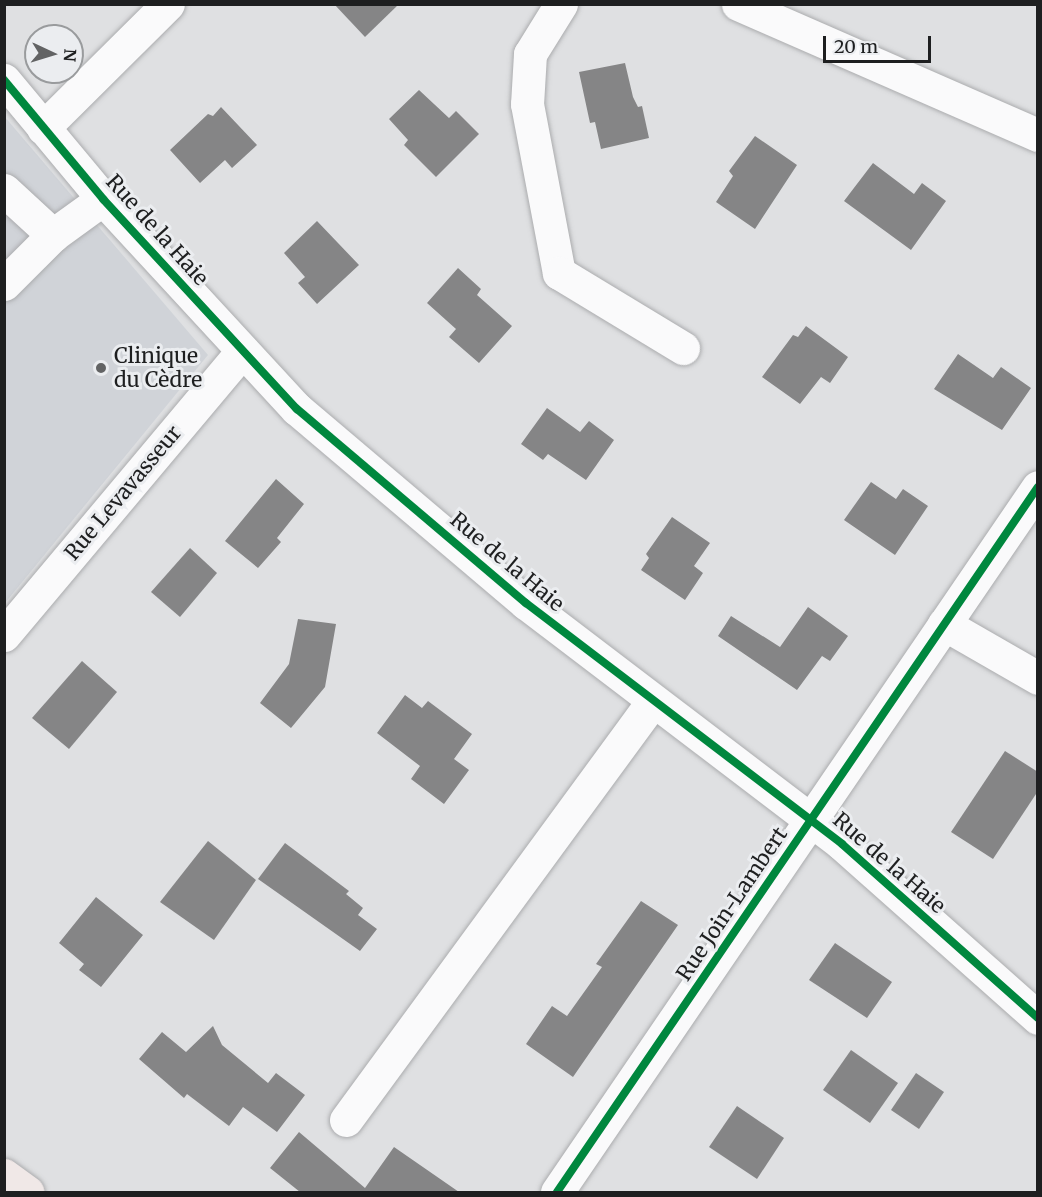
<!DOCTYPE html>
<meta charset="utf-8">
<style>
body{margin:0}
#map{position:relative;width:1042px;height:1197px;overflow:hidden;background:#dfe0e2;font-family:Merriweather,serif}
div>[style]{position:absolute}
.built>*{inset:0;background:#d0d3d8}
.building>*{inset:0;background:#858586}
.roads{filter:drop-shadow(0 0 2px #abacae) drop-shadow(0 0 2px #abacae)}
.minor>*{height:33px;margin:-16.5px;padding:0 16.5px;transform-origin:16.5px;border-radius:16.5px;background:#fafafb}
.major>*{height:33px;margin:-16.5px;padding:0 16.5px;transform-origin:16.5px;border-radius:16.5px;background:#f0e8e7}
.cycleway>*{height:8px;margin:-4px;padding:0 4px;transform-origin:4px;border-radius:4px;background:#00873e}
.dots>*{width:16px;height:16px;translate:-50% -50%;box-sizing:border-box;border:3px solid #ebedf0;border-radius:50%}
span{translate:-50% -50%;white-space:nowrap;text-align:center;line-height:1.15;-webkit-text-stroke:6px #ebedf0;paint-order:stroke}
.street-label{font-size:21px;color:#1e1f20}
.poi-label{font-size:21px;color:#1e1f20}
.left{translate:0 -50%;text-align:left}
.frame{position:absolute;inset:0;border:6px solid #1e1f20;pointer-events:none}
.north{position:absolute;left:24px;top:24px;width:60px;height:60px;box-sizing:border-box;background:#ebedf0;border:2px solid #999b9d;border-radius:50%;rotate:94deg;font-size:16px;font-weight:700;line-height:24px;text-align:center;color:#1e1f20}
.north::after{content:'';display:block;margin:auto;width:21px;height:27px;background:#626364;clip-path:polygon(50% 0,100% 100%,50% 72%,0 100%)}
.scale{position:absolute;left:823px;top:36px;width:108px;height:27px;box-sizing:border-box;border:3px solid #1e1f20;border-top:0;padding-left:8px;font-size:18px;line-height:21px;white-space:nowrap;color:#1e1f20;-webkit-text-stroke:4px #ebedf0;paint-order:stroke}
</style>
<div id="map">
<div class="built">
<i style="clip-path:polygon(4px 116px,208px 355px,5px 603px,4px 603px)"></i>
</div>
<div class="building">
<i style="clip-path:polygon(334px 4px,399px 4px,365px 37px)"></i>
<i style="clip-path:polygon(625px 63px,633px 97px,638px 107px,642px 106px,649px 138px,601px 149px,595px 122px,590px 123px,579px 72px)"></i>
<i style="clip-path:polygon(419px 90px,449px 118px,456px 111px,479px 134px,436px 177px,404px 145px,408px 140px,389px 119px)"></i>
<i style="clip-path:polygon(221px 107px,257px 145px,232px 168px,225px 160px,200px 183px,170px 150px,208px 114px,213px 116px)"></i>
<i style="clip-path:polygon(755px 136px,797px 165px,755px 229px,716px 202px,733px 176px,729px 171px)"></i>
<i style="clip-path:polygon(873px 163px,914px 194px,922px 183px,946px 201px,911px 250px,844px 201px)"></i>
<i style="clip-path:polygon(317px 221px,359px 265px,317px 304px,298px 283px,305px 277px,284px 253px)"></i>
<i style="clip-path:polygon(458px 268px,481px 289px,477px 295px,512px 326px,479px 363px,449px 337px,456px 329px,427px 303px)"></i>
<i style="clip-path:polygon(806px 326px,848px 357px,830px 383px,821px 377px,800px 404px,762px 377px,793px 335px,798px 337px)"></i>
<i style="clip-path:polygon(958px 354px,993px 378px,1001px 367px,1031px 388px,1002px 430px,934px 389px)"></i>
<i style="clip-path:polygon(547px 408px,580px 432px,589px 421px,614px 440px,586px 480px,548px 454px,543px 460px,521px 444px)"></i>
<i style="clip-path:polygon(276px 479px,304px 504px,277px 538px,281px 542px,258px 568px,225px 541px)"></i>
<i style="clip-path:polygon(871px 482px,896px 499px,903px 489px,928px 506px,895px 555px,844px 520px)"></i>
<i style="clip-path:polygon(672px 517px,710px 543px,694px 566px,703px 573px,685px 600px,641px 570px,649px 558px,646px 554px)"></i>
<i style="clip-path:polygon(190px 548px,217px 573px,180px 617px,151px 592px)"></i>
<i style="clip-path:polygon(808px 607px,848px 636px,830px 661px,822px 656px,797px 690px,718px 636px,731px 616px,780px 647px)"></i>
<i style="clip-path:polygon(298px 619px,336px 624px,325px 687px,291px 728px,260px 703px,289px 664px)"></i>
<i style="clip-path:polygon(82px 661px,117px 692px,69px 749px,32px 718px)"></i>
<i style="clip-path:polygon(405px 695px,422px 708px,428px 701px,472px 734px,454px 759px,469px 770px,444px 804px,411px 779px,420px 766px,377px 733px)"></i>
<i style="clip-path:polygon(1005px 751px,1038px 772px,1038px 791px,993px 859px,951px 832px)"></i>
<i style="clip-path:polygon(208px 841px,256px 880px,214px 940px,160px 902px)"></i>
<i style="clip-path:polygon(285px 843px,349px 891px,346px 894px,363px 908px,358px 915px,377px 929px,360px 951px,258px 879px)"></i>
<i style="clip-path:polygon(96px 897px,143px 935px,101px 987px,79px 970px,84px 964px,59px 943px)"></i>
<i style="clip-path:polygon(641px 901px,678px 925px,573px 1077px,526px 1044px,552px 1006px,567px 1016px,602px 967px,596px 964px)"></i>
<i style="clip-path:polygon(835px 943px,892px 982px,867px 1018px,809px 980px)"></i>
<i style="clip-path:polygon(213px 1026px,222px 1045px,268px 1083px,276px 1073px,305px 1095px,277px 1132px,243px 1107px,229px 1126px,187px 1094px,184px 1098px,139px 1059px,162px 1032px,186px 1052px)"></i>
<i style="clip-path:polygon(851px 1050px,898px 1083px,870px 1123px,823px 1090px)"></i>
<i style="clip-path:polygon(916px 1073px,944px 1092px,919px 1129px,891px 1110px)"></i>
<i style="clip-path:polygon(737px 1106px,784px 1138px,757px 1179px,709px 1147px)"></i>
<i style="clip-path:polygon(299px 1132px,365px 1188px,394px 1147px,459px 1192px,300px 1192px,270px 1168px)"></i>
</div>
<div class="roads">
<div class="minor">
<i style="left:561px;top:4px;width:59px;rotate:121.8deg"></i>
<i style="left:530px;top:54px;width:50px;rotate:93.4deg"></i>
<i style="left:527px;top:104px;width:172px;rotate:79.3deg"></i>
<i style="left:559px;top:273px;width:145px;rotate:31.2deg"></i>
<i style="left:738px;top:4px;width:327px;rotate:23.6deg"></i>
<i style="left:4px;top:80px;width:155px;rotate:50.2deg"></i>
<i style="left:103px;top:199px;width:286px;rotate:47.3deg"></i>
<i style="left:297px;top:409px;width:300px;rotate:40.3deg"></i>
<i style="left:526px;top:603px;width:397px;rotate:37.3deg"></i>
<i style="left:842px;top:844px;width:262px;rotate:41.6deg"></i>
<i style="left:43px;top:128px;width:176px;rotate:-44.8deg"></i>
<i style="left:4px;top:190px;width:67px;rotate:42.6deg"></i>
<i style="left:4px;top:284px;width:69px;rotate:-45deg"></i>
<i style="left:53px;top:235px;width:62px;rotate:-35.8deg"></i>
<i style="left:944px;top:624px;width:108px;rotate:29.9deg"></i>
<i style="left:4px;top:635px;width:371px;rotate:-50deg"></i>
<i style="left:346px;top:1120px;width:519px;rotate:-53.77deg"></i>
<i style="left:557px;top:1192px;width:853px;rotate:-55.7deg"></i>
</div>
<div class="major">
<i style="left:4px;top:1175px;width:29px;rotate:36deg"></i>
</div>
</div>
<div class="cycleway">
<i style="left:4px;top:80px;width:155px;rotate:50.2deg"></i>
<i style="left:103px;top:199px;width:286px;rotate:47.3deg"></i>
<i style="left:297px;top:409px;width:300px;rotate:40.3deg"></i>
<i style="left:526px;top:603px;width:397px;rotate:37.3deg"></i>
<i style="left:842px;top:844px;width:262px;rotate:41.6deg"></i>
<i style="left:557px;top:1192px;width:853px;rotate:-55.7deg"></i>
</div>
<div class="dots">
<i style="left:101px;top:368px;background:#626364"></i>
</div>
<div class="street-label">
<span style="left:157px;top:230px;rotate:48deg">Rue de la Haie</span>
<span style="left:123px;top:493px;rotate:-50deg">Rue Levavasseur</span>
<span style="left:507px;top:562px;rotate:40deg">Rue de la Haie</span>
<span style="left:889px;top:863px;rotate:41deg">Rue de la Haie</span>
<span style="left:732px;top:904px;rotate:-56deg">Rue Join-Lambert</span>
</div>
<div class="poi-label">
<span class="left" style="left:114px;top:368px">Clinique<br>du Cèdre</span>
</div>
<div class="frame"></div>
<div class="north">N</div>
<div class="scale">20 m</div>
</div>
